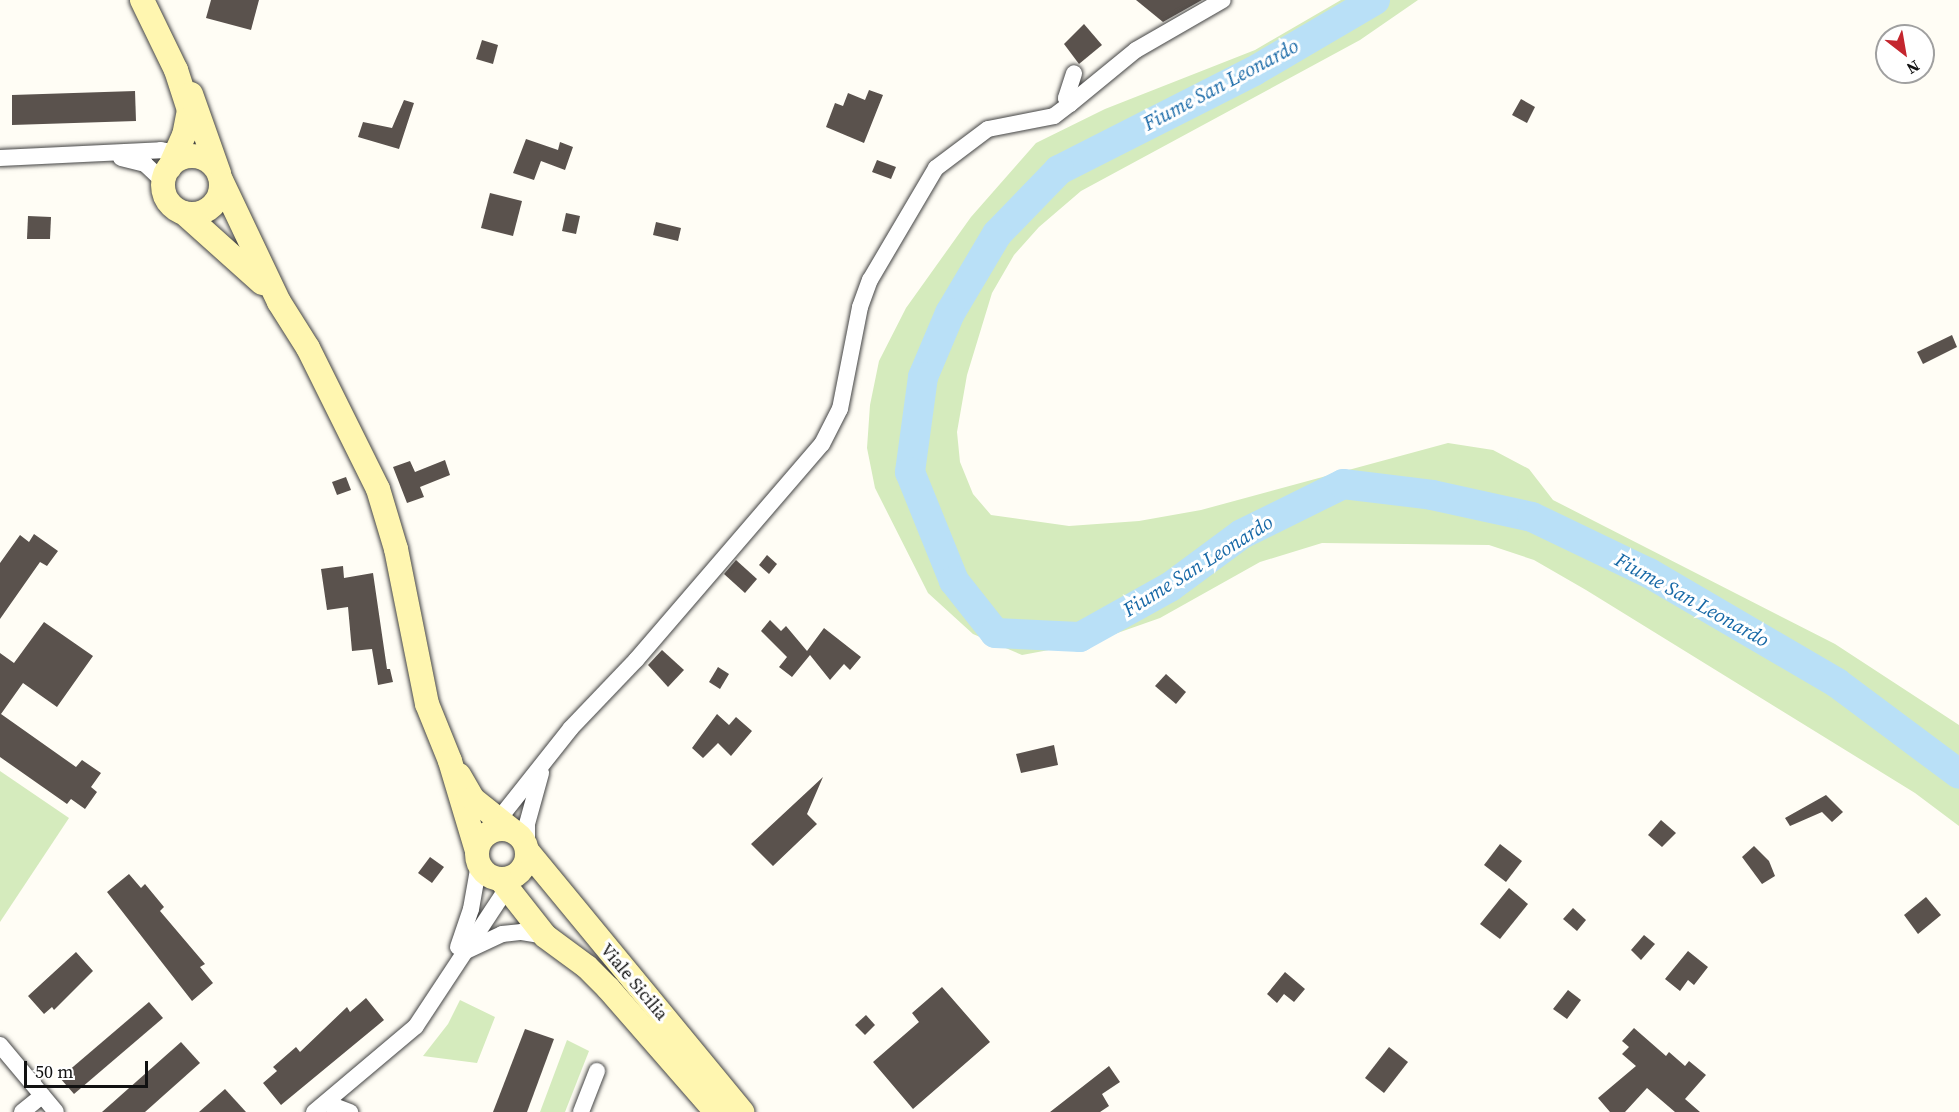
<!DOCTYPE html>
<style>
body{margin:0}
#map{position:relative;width:1959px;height:1112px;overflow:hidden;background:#fffdf5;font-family:"Source Serif 4",serif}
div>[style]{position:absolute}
.green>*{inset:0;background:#d5ebbd}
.river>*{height:30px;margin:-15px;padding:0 15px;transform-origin:15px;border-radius:15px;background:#b9e0f7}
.building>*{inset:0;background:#5a524d}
.roads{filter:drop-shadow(0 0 2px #444) drop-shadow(0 0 2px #444)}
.street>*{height:16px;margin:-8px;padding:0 8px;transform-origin:8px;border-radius:8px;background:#fff}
.secondary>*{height:24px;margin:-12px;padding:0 12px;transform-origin:12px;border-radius:12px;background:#fff6b0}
.secondary>.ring{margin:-12px;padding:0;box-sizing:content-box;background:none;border:24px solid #fff6b0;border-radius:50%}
span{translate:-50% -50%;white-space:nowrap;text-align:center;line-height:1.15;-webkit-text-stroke:6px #fff;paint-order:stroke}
.street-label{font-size:18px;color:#111}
.water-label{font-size:20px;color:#1768a6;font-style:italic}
.north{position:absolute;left:1875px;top:24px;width:60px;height:60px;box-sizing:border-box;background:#fff;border:2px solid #a0a0a0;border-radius:50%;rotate:149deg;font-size:16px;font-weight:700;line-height:24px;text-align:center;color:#111}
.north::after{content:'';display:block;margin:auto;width:21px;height:27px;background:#c4262e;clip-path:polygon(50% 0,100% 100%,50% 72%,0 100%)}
.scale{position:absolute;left:24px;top:1061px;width:124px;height:27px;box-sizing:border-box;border:3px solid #111;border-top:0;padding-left:8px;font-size:18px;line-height:21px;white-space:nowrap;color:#111;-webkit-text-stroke:4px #fff;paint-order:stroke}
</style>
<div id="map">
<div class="green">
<i style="clip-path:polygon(1341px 0,1418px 0,1360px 40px,1081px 191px,1039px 227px,1014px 255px,992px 293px,967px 375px,957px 432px,960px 462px,973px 494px,991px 515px,1069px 526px,1139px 521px,1201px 510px,1448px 443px,1493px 450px,1529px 469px,1553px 500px,1835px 644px,1959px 725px,1959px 826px,1915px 793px,1586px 590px,1534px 560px,1489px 545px,1322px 543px,1260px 562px,1160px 618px,1092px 642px,1022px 655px,973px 634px,928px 593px,875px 488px,867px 448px,870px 405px,879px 361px,906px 308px,971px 217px,1036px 143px,1105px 109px,1255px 50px)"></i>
<i style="clip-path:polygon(0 771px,69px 818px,0 922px)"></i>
<i style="clip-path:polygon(460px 1000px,495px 1017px,477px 1063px,423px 1056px,448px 1024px)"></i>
<i style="clip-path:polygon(567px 1040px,589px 1051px,565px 1112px,540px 1112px)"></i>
</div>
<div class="river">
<i style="left:1375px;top:0;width:140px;rotate:149.6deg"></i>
<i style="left:1254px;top:71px;width:219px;rotate:153.1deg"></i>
<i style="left:1059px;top:170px;width:89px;rotate:134.1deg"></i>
<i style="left:997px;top:234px;width:92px;rotate:120.7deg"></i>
<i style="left:950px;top:313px;width:69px;rotate:112.9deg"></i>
<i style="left:923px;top:377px;width:96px;rotate:97.8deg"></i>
<i style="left:910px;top:472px;width:118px;rotate:68deg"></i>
<i style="left:954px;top:581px;width:66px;rotate:51.7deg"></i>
<i style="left:995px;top:633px;width:85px;rotate:2.7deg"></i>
<i style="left:1080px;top:637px;width:103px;rotate:-29.1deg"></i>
<i style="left:1170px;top:587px;width:89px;rotate:-36.4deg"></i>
<i style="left:1242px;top:534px;width:113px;rotate:-26.3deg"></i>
<i style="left:1343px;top:484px;width:90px;rotate:7deg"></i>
<i style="left:1432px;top:495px;width:102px;rotate:12.4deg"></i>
<i style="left:1532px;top:517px;width:130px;rotate:25.6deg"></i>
<i style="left:1649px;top:573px;width:218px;rotate:30.3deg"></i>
<i style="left:1837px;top:683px;width:152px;rotate:36.7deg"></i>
</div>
<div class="building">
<i style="clip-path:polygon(211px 0,259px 0,251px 30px,206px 18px)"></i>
<i style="clip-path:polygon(1136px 0,1202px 0,1163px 22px)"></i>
<i style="clip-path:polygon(1084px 24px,1102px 45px,1079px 64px,1064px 44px)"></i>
<i style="clip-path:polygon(482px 40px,498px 45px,493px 64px,476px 59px)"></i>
<i style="clip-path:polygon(869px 90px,883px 95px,864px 143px,826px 127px,835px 103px,843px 106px,848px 93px,865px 100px)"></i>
<i style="clip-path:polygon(135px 91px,136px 121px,12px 125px,12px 95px)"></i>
<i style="clip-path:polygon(1521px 99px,1535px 107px,1527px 123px,1512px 115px)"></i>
<i style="clip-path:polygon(404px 100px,414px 103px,399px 149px,358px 137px,363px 122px,392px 128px)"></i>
<i style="clip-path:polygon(526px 139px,558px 150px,560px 142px,573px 147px,565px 170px,541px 161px,534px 180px,513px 173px)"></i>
<i style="clip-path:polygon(877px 160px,896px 167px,891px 179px,872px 172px)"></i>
<i style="clip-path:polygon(490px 193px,522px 201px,513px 236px,481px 228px)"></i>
<i style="clip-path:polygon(566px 213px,580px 216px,576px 234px,562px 231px)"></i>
<i style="clip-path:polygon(28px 216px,51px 217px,50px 239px,27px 239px)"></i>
<i style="clip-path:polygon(656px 222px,681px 228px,678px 241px,653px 235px)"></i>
<i style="clip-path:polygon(1952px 335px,1957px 347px,1923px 364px,1917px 352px)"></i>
<i style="clip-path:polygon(445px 460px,450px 475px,420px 487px,424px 497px,407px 503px,393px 467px,410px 461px,415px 472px)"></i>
<i style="clip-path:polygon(346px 477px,351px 490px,337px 495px,332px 482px)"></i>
<i style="clip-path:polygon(34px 534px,58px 551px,47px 566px,40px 562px,0 619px,0 563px,20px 535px,29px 542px)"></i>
<i style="clip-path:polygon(767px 555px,777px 564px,769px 574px,759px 565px)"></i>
<i style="clip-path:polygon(736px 560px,757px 579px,745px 593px,724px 574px)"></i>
<i style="clip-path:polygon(343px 566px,344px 578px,373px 573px,387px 669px,390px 669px,393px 682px,378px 685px,372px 649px,352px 651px,348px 607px,327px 610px,321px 569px)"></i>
<i style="clip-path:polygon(770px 620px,781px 631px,786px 626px,807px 651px,824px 628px,861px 657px,850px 670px,844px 664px,830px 680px,810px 655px,792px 677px,779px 667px,787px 657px,761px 631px)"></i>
<i style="clip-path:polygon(44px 622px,93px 656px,57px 707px,23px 683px,1px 714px,76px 767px,82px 760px,101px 773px,91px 787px,97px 792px,85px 809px,71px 799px,67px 804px,0 757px,0 653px,14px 663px)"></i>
<i style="clip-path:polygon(662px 650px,684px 670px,668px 687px,648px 665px)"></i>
<i style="clip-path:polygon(718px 667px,729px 674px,720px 689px,709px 682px)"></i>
<i style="clip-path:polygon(1166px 674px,1186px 692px,1176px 704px,1155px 686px)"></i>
<i style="clip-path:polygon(717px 714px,729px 725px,736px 717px,752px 731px,731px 756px,718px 743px,703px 758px,692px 748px)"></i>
<i style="clip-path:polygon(1054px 745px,1058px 765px,1021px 773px,1016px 754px)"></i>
<i style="clip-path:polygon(823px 777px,807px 814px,817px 824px,773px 866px,751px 844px)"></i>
<i style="clip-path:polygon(1826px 795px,1843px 812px,1832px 822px,1822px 812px,1790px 826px,1785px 818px)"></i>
<i style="clip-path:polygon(1661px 820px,1676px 833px,1662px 847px,1648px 835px)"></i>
<i style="clip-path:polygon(1500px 844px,1522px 861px,1506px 882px,1484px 865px)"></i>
<i style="clip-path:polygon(1754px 846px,1769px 861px,1775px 876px,1762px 884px,1742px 857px)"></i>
<i style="clip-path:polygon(430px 857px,444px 867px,432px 883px,418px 873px)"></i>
<i style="clip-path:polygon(129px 874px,141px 888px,145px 884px,164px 907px,160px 911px,205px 964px,200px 967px,213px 983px,192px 1001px,107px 892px)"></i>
<i style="clip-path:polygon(1509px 888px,1528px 904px,1500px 939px,1480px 924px)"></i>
<i style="clip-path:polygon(1926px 897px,1941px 915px,1918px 934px,1904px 915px)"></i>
<i style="clip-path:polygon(1573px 908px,1586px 920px,1577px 931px,1563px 919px)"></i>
<i style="clip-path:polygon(1644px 935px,1655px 944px,1641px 960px,1631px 950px)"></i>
<i style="clip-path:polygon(1688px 951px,1708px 967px,1694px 985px,1688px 980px,1680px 991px,1665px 979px)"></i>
<i style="clip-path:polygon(76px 952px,93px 971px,54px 1010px,52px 1007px,44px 1014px,28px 996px)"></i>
<i style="clip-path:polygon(1285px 972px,1305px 989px,1294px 1002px,1284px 994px,1277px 1003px,1267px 994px)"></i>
<i style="clip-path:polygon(942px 987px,990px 1042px,913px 1109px,873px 1062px,919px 1022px,912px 1013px)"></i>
<i style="clip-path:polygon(1568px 990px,1581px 1000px,1567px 1019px,1553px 1009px)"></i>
<i style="clip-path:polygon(366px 998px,384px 1020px,281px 1105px,263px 1083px,277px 1071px,273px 1067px,296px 1047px,300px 1052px,347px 1007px,350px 1012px)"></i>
<i style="clip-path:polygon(149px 1002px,163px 1018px,74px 1094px,60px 1078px)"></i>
<i style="clip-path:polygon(866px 1015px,875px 1025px,865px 1035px,855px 1025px)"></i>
<i style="clip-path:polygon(1634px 1028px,1666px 1056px,1669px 1052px,1685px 1066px,1689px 1061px,1706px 1075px,1685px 1099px,1700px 1112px,1675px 1112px,1647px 1088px,1625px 1112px,1610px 1112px,1598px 1098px,1636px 1066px,1622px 1054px,1629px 1047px,1622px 1041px)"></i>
<i style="clip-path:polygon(525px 1029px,554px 1039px,527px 1112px,493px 1112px)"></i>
<i style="clip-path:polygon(181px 1042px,200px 1063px,145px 1112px,102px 1112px)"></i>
<i style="clip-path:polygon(1389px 1047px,1408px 1062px,1384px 1093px,1365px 1078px)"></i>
<i style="clip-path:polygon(1109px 1066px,1120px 1082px,1102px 1094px,1109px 1106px,1100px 1112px,1050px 1112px)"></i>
<i style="clip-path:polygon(225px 1089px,246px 1112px,199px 1112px)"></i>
</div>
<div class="roads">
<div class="street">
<i style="left:1070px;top:104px;width:85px;rotate:-39.3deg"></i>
<i style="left:1136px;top:50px;width:100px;rotate:-29.9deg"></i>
<i style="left:0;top:158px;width:161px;rotate:-2.8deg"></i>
<i style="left:161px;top:150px;width:32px;rotate:11deg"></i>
<i style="left:121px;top:158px;width:25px;rotate:14deg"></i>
<i style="left:145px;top:164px;width:25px;rotate:43deg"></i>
<i style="left:487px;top:834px;width:135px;rotate:-51.6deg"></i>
<i style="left:571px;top:728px;width:94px;rotate:-46.3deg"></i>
<i style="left:636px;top:660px;width:285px;rotate:-49.3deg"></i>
<i style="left:822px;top:444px;width:39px;rotate:-63deg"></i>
<i style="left:840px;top:409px;width:104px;rotate:-78.9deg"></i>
<i style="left:860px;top:307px;width:29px;rotate:-70deg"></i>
<i style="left:870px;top:280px;width:130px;rotate:-59.5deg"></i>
<i style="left:936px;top:168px;width:65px;rotate:-36.9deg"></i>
<i style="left:988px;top:129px;width:67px;rotate:-11.1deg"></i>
<i style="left:1054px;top:116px;width:20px;rotate:-37deg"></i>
<i style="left:1070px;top:104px;width:7px;rotate:-124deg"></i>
<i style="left:1066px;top:98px;width:26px;rotate:-72deg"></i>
<i style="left:527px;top:848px;width:24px;rotate:-90deg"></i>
<i style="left:527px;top:824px;width:53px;rotate:-74.6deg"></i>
<i style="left:458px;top:947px;width:40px;rotate:-71.1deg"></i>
<i style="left:471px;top:909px;width:46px;rotate:-79.9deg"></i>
<i style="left:466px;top:951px;width:40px;rotate:-25deg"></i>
<i style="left:502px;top:934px;width:20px;rotate:-6deg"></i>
<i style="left:522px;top:932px;width:23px;rotate:10deg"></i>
<i style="left:0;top:1045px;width:87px;rotate:50.1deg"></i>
<i style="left:326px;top:1103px;width:26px;rotate:21deg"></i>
<i style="left:22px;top:1112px;width:26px;rotate:-39deg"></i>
<i style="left:314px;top:1112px;width:133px;rotate:-40.1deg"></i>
<i style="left:416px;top:1026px;width:180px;rotate:-56.6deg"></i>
<i style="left:581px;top:1112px;width:44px;rotate:-68.7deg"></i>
</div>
<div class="secondary">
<i style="left:142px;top:0;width:78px;rotate:64.1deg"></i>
<i style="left:176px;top:70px;width:42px;rotate:72deg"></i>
<i style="left:189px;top:110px;width:25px;rotate:101deg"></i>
<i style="left:184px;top:135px;width:36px;rotate:114deg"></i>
<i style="left:191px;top:94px;width:84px;rotate:70.5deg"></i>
<i class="ring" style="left:163px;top:156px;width:34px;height:34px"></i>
<i style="left:221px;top:180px;width:135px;rotate:64.6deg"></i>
<i style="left:279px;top:302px;width:54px;rotate:57.8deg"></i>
<i style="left:308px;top:348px;width:157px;rotate:63.6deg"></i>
<i style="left:378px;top:489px;width:63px;rotate:73.3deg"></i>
<i style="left:396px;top:549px;width:158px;rotate:78.7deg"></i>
<i style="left:427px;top:704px;width:61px;rotate:68deg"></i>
<i style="left:450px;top:761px;width:94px;rotate:73.3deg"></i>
<i style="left:184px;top:213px;width:105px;rotate:41.9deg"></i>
<i style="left:459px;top:775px;width:28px;rotate:60deg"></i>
<i style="left:473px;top:799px;width:51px;rotate:38.7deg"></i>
<i class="ring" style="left:477px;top:829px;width:26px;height:26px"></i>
<i style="left:528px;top:852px;width:337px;rotate:50.5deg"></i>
<i style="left:501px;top:880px;width:71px;rotate:51.8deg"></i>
<i style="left:545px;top:936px;width:52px;rotate:36.4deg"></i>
<i style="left:587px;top:967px;width:30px;rotate:45deg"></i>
<i style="left:608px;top:988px;width:164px;rotate:48.9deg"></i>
</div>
</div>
<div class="street-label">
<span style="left:634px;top:982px;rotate:50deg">Viale Sicilia</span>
</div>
<div class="water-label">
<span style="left:1221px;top:85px;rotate:-28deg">Fiume San Leonardo</span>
<span style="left:1198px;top:566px;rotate:-32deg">Fiume San Leonardo</span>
<span style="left:1692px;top:600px;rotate:29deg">Fiume San Leonardo</span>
</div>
<div class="north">N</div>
<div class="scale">50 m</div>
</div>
